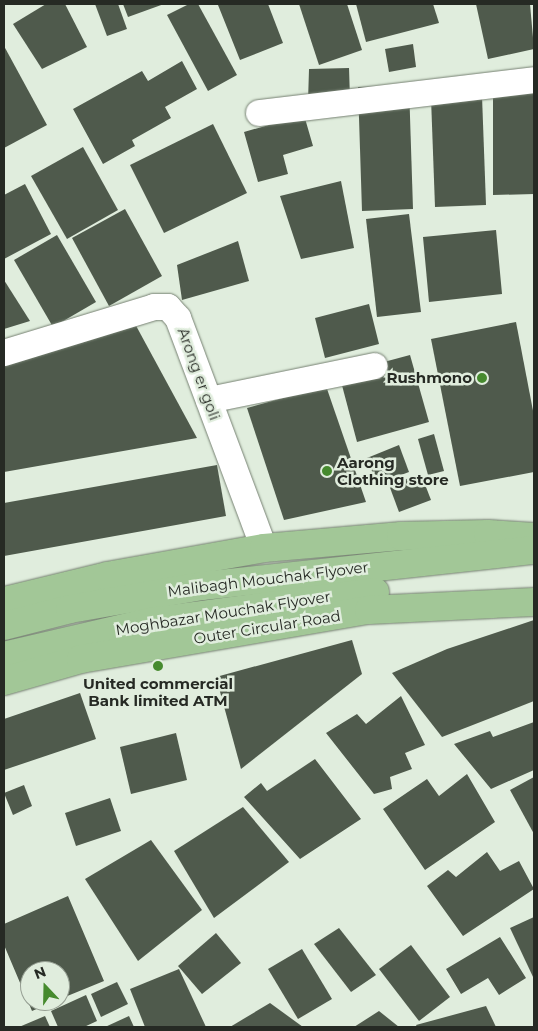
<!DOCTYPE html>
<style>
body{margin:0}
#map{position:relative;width:538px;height:1031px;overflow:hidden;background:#e0eddd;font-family:Montserrat,sans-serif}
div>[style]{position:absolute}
.building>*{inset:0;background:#4f5a4c}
.roads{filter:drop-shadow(0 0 1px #768172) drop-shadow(0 0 1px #768172)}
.minor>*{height:26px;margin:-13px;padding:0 13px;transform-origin:13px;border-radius:13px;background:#fff}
.primary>*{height:28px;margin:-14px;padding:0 14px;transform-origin:14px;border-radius:14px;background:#a2c797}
.dots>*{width:14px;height:14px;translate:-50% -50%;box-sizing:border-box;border:2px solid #e0eddd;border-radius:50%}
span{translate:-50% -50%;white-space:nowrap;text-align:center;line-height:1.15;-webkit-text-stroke:5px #e0eddd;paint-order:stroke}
.street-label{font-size:15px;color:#262a24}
.poi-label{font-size:15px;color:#262a24;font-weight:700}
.right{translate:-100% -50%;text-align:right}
.left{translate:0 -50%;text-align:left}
.frame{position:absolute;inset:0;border:5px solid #262a24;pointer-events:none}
.north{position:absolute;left:20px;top:961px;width:50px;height:50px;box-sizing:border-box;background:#e0eddd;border:1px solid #969f93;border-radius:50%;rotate:339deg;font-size:14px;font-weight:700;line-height:20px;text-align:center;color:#262a24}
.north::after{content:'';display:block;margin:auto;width:18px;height:22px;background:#468a2e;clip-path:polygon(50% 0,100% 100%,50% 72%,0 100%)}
</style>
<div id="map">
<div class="building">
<i style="clip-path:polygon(46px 4px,65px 4px,87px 47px,42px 69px,13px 24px)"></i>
<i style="clip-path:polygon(95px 4px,118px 4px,127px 29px,107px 36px)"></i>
<i style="clip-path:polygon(123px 4px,164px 4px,128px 17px)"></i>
<i style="clip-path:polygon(189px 4px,198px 4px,237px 75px,208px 91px,167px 15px)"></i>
<i style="clip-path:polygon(221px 4px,268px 4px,283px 43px,240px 60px,218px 5px)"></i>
<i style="clip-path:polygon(299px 4px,347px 4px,362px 50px,319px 65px)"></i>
<i style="clip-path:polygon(356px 4px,433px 4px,439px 23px,366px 42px)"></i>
<i style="clip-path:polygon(476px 4px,530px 4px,534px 49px,488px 59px)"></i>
<i style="clip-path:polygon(413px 44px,416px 67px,389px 72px,385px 49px)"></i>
<i style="clip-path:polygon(4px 46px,47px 125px,4px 148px)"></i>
<i style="clip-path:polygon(182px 61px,197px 89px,165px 107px,171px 118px,132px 140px,135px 146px,103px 164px,73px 109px,142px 71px,148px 81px)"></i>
<i style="clip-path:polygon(349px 68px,350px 100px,308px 102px,309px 69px)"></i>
<i style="clip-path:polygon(409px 86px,413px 209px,362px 211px,358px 87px)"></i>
<i style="clip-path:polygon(493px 92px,534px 92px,534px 194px,493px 195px)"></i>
<i style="clip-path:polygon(482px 96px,486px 205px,435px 207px,431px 98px)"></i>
<i style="clip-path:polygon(304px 115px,313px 146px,283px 155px,288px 174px,258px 182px,244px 132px)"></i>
<i style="clip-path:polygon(213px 124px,247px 193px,164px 233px,130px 165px)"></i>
<i style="clip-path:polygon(83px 147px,118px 210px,67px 239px,31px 176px)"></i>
<i style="clip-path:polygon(341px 181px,354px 248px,301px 259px,280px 196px)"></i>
<i style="clip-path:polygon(25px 184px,51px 234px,4px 259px,4px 195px)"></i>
<i style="clip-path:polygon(125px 209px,162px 276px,109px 306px,72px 238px)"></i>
<i style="clip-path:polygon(409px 214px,421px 312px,377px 317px,366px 219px)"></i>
<i style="clip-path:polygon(496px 230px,502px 294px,429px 302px,423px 237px)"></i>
<i style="clip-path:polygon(57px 235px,96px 302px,53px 327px,14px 260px)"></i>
<i style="clip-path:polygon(238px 241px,249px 281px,182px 300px,177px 265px)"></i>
<i style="clip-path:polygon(4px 280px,30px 321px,4px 329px)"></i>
<i style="clip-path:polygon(369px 304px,379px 344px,325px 358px,315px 318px)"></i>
<i style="clip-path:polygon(134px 322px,197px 438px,4px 472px,4px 359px)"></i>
<i style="clip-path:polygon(516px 322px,534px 416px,534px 472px,460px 486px,431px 339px)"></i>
<i style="clip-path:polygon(410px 355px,429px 422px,357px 442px,339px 374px)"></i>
<i style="clip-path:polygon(326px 386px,366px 502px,284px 520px,247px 408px)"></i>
<i style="clip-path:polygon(434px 434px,444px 471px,428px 475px,418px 439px)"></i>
<i style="clip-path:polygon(399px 445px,409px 472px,377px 484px,367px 458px)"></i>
<i style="clip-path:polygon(217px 465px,226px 516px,4px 556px,4px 503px)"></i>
<i style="clip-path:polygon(421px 474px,431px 500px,399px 512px,389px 485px)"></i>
<i style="clip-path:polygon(534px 620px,534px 701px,442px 737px,392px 673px,447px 649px)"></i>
<i style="clip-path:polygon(352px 640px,362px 674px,241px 769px,216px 677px)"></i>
<i style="clip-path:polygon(80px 693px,96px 739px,4px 770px,4px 719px)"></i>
<i style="clip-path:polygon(401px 696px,425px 745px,405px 753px,412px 769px,390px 777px,392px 789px,374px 794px,326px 733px,357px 714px,366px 724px)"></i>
<i style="clip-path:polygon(534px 722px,534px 770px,491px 789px,454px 744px,490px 731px,493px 737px)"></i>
<i style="clip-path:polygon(176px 733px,187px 780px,131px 794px,120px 747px)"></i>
<i style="clip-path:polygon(315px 759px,361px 819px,300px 859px,244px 797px,261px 783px,267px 791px)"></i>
<i style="clip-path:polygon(467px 774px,495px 822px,425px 870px,383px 809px,427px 779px,439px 796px)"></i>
<i style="clip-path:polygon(534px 777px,534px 834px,510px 790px)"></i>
<i style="clip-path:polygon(24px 785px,32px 806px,13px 815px,4px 793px)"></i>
<i style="clip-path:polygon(110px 798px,121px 831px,76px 846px,65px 813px)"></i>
<i style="clip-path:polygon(243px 807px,289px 862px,214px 918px,174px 851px)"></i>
<i style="clip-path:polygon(151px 840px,202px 910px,138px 961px,85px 879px)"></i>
<i style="clip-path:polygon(487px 852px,500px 871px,519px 861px,534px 889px,463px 936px,427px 886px,448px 870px,456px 877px)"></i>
<i style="clip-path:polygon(68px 896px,104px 981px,60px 999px,60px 971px,30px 971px,30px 1001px,55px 1001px,32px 1011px,4px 945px,4px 924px)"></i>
<i style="clip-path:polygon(534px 917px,534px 979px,510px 928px)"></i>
<i style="clip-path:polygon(339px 928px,376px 975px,351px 992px,314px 944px)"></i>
<i style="clip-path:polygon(216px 933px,241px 963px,202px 994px,178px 966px)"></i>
<i style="clip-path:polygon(500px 937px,526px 978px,499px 995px,488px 978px,461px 994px,446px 969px)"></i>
<i style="clip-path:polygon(411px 945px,450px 997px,419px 1021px,379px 969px)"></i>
<i style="clip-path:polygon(302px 949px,332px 999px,298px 1019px,268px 969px)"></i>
<i style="clip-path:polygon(179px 969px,206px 1027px,145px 1027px,130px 989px)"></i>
<i style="clip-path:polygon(117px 982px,128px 1004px,101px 1017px,91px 994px)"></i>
<i style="clip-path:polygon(86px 995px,97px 1021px,84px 1027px,58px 1027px,51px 1011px)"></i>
<i style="clip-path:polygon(270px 1003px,303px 1027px,230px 1027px)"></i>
<i style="clip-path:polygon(486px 1006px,496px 1027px,417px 1027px,416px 1025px)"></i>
<i style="clip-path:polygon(379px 1011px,399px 1027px,354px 1027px)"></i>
<i style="clip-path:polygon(45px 1016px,50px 1027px,19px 1027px)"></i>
<i style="clip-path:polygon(129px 1016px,134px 1027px,105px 1027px)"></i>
</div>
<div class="roads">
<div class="minor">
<i style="left:259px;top:113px;width:277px;rotate:-6.8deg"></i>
<i style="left:4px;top:353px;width:157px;rotate:-17deg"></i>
<i style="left:154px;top:307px;width:14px"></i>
<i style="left:168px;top:307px;width:15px;rotate:48deg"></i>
<i style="left:178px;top:318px;width:246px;rotate:69.5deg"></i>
<i style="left:209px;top:400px;width:169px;rotate:-11.6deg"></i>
</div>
<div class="primary">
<i style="left:4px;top:601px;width:106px;rotate:-13.6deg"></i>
<i style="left:107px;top:576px;width:159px;rotate:-10.1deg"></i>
<i style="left:264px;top:548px;width:138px;rotate:-5deg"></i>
<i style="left:401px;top:536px;width:87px;rotate:-1.3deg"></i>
<i style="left:488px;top:534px;width:46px;rotate:3.7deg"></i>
<i style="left:4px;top:626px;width:68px;rotate:-14.4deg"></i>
<i style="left:70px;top:609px;width:134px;rotate:-9.9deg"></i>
<i style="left:202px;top:586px;width:334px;rotate:-6.2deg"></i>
<i style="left:4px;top:656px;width:150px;rotate:-13.1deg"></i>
<i style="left:150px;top:622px;width:227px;rotate:-7.6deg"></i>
<i style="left:4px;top:681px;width:80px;rotate:-15.9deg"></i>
<i style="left:81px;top:659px;width:292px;rotate:-9.7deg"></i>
<i style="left:369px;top:610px;width:165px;rotate:-2.8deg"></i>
</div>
</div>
<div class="dots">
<i style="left:482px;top:378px;background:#468a2e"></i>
<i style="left:327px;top:471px;background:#468a2e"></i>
<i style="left:158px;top:666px;background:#468a2e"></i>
</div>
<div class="street-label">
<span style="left:199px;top:374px;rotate:70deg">Arong er goli</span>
<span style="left:268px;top:579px;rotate:-7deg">Malibagh Mouchak Flyover</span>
<span style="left:223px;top:613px;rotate:-9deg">Moghbazar Mouchak Flyover</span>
<span style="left:267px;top:627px;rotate:-9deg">Outer Circular Road</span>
</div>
<div class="poi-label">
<span class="right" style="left:472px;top:378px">Rushmono</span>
<span class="left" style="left:337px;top:471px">Aarong<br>Clothing store</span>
<span style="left:158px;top:692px">United commercial<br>Bank limited ATM</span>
</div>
<div class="frame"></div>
<div class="north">N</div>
</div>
